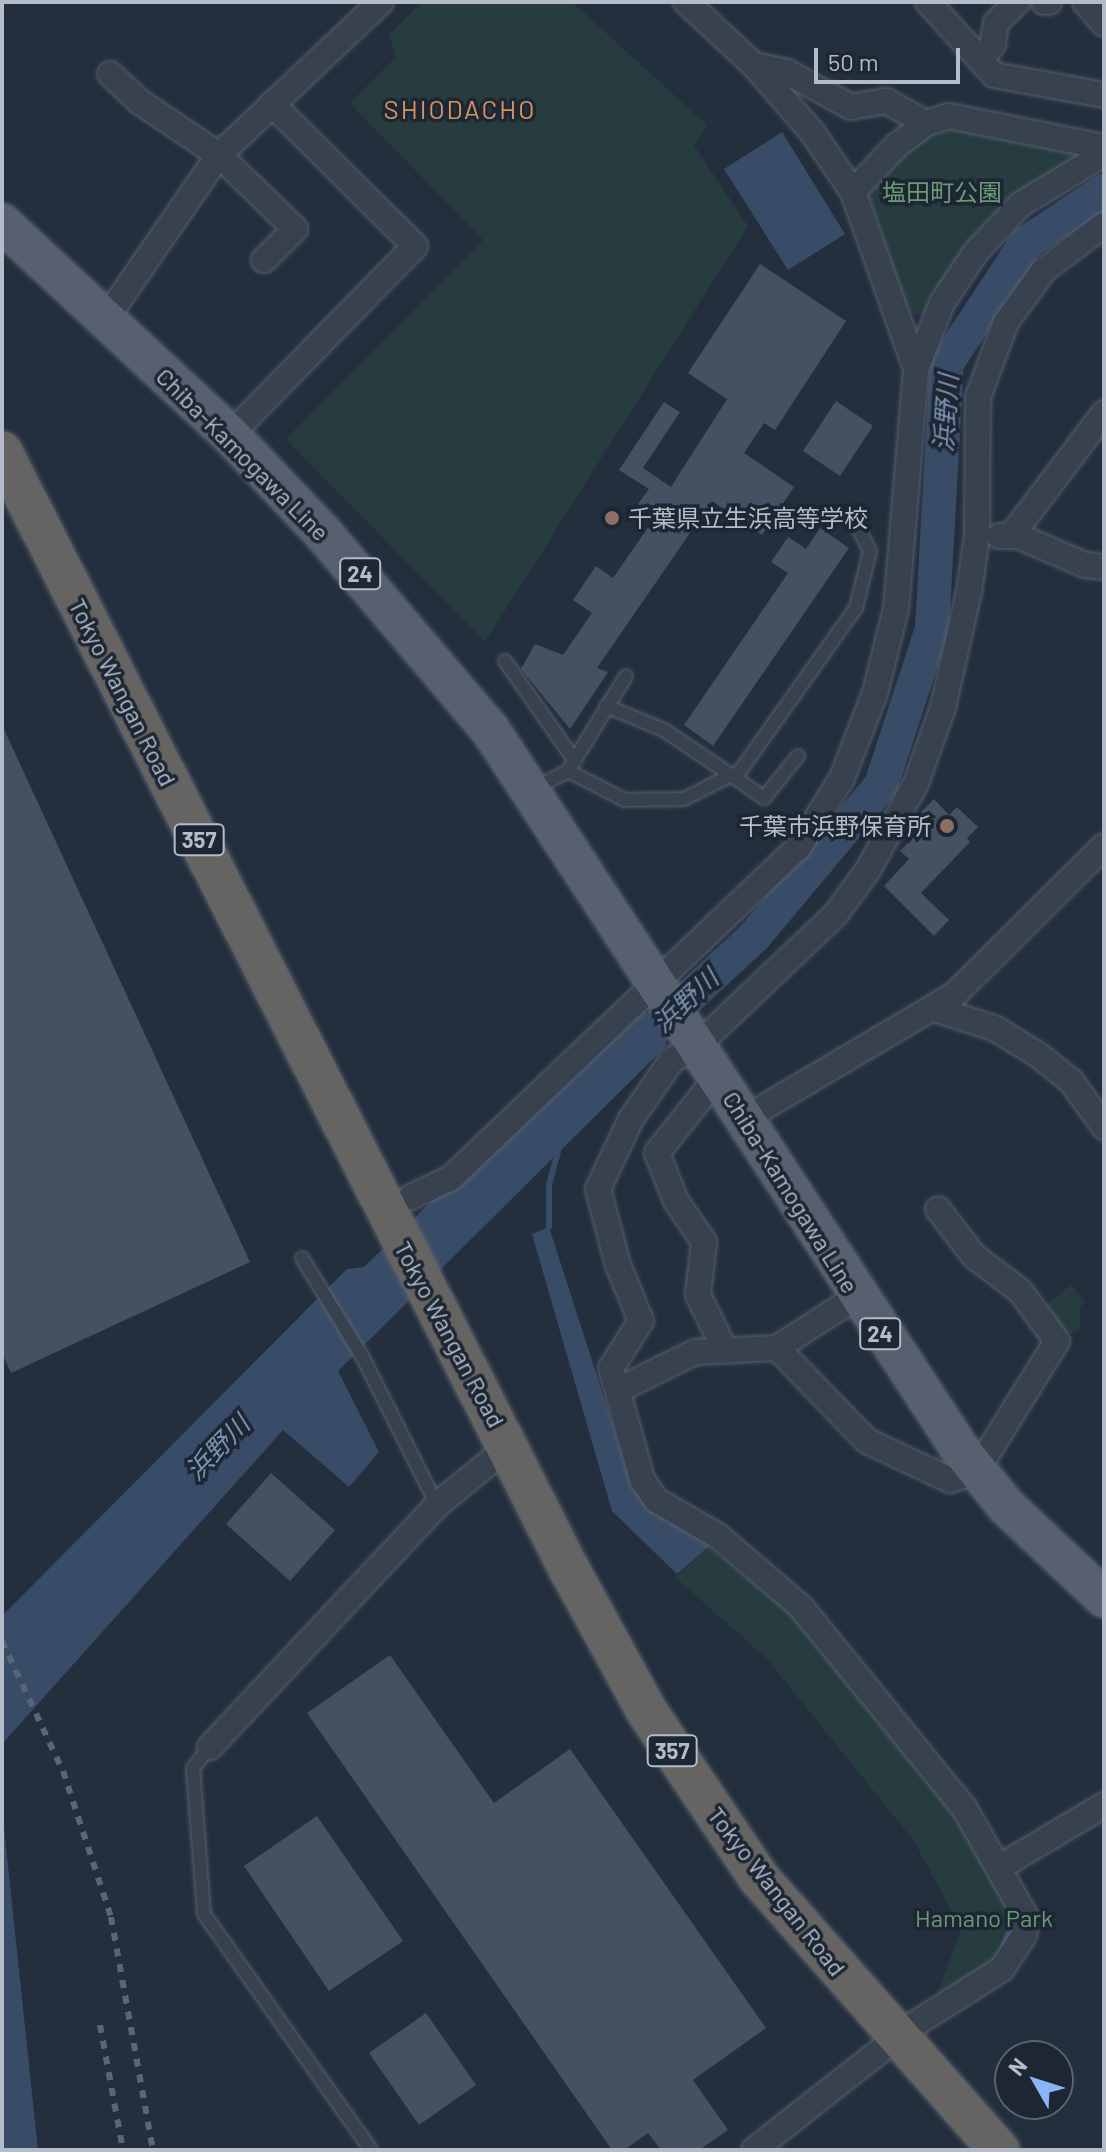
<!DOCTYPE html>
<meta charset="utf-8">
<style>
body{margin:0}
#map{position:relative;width:1106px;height:2152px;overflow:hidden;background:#242f3e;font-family:Barlow,"Noto Sans JP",sans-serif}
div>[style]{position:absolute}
.green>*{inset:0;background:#263c3f}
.water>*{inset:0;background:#394c67}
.stream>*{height:6px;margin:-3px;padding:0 3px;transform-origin:3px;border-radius:3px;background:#394c67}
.river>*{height:34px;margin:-17px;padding:0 17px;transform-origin:17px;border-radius:17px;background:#394c67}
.building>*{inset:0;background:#455162}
.roads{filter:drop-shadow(0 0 2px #565f6c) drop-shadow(0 0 2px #565f6c)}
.service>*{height:12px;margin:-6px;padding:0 6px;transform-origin:6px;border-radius:6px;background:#38414e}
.minor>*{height:24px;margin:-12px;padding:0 12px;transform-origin:12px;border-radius:12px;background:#38414e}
.primary>*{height:38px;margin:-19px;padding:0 19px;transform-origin:19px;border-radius:19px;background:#56606e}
.trunk>*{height:40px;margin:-20px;padding:0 20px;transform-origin:20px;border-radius:20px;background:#656462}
.rail>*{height:6px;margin-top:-3px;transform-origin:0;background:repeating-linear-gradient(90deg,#5a6575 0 8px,transparent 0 16px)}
.dots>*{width:22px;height:22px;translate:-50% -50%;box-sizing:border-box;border:4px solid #1d2633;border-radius:50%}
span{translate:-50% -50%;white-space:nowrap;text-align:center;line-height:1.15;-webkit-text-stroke:7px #1d2633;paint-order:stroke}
.shield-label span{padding:2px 6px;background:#1d2633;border:2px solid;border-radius:6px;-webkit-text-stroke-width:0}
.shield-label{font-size:22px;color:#b4bcc9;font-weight:700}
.park-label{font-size:24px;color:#6b9a76}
.street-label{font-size:24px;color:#b4bcc9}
.poi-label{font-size:24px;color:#b4bcc9}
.left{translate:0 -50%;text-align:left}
.right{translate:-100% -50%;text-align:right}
.neighbourhood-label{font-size:26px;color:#d59563;letter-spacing:2px}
.water-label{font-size:26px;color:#7c92b1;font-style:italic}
.frame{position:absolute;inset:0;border:4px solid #b4bcc9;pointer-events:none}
.north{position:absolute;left:994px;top:2040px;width:80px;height:80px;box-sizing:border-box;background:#1d2633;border:2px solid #59626f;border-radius:50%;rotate:309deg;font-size:22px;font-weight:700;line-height:32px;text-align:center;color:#b4bcc9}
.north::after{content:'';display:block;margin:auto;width:28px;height:36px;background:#8ab4f8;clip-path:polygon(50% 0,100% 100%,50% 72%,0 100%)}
.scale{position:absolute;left:814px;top:48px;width:146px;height:36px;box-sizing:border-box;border:4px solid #b4bcc9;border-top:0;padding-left:10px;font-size:24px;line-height:28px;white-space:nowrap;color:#b4bcc9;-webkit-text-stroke:6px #1d2633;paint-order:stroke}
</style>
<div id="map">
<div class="green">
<i style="clip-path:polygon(422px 2px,572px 2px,707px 125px,694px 145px,748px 226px,485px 642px,286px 439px,483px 240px,350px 103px,396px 57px,389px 35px)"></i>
<i style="clip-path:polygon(948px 121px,1094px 150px,1044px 175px,1005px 209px,928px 311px,917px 315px,907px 311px,867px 191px,914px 137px)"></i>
<i style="clip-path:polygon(1071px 1285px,1085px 1301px,1079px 1309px,1081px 1327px,1072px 1334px,1060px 1332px,1042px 1308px)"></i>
<i style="clip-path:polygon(709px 1547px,794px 1616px,956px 1817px,1013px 1917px,993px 1966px,935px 2001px,961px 1929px,914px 1841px,767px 1659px,675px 1577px)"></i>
</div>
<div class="water">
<i style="clip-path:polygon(782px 132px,845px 234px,788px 270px,724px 169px)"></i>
<i style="clip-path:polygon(638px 1000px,667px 1045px,338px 1371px,379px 1452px,349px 1487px,283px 1430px,2px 1744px,2px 1616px,347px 1269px,364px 1267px)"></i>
<i style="clip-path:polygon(549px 1227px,634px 1491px,638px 1488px,712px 1544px,677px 1574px,612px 1511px,532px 1234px)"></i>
<i style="clip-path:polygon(2px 1809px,38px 2150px,2px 2150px)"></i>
</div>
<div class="stream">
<i style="left:549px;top:1227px;width:42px;rotate:-90deg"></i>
<i style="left:549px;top:1185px;width:35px;rotate:-75deg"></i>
<i style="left:1002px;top:1950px;width:36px;rotate:-69deg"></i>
</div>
<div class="river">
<i style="left:621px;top:1060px;width:181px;rotate:-42.8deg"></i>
<i style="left:754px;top:937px;width:198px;rotate:-50.1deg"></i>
<i style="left:881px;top:785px;width:164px;rotate:-71.9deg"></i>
<i style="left:932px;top:629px;width:266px;rotate:-86.8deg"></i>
<i style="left:947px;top:363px;width:144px;rotate:-56.6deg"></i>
<i style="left:1026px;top:243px;width:94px;rotate:-33.7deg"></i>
</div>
<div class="building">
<i style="clip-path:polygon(760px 264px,846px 321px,775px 430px,764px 423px,744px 453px,794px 487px,762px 535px,712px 501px,597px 668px,608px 672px,570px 729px,521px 669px,535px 644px,563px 655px,592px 613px,573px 600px,596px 566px,613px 578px,656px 516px,638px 504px,649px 489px,619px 470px,664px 402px,680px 412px,643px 468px,671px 487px,727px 399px,688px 373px)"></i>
<i style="clip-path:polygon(836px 401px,873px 426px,840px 476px,803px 451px)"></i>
<i style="clip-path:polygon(820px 528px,849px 548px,713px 746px,684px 725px,788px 573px,771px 562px,788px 537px,806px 549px)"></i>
<i style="clip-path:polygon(2px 725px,250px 1262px,11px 1373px,2px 1353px)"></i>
<i style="clip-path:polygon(934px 799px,949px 815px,957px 807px,978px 827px,967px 838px,970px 842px,921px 893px,949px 920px,934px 936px,884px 886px,909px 859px,900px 851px,921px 830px,912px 821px)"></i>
<i style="clip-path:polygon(271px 1473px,335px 1530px,290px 1581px,226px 1524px)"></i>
<i style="clip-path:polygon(390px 1655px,494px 1803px,570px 1749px,766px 2028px,693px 2080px,728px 2130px,699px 2150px,661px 2150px,648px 2133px,624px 2150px,612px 2150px,307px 1713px)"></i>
<i style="clip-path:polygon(317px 1816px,403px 1941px,329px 1991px,244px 1866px)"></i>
<i style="clip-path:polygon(426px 2013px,476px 2085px,419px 2125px,369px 2053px)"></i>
</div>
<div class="roads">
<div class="service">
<i style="left:505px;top:661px;width:122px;rotate:55deg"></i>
<i style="left:606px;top:706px;width:63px;rotate:22.5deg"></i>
<i style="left:664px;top:730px;width:81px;rotate:33.9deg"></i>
<i style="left:568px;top:771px;width:64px;rotate:27deg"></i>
<i style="left:625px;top:800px;width:59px;rotate:-1deg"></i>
<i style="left:684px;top:799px;width:53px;rotate:-27.1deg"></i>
<i style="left:731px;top:775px;width:40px;rotate:34.9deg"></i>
<i style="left:764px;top:798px;width:54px;rotate:-51deg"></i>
<i style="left:735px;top:778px;width:209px;rotate:-54.6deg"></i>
<i style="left:856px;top:608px;width:59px;rotate:-76.2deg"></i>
<i style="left:870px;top:551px;width:34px;rotate:-117deg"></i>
<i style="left:535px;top:788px;width:37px;rotate:-27deg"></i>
<i style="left:568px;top:771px;width:111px;rotate:-58.6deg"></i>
<i style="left:302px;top:1258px;width:117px;rotate:58.6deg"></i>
<i style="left:363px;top:1358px;width:165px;rotate:63.3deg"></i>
<i style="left:210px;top:1747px;width:27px;rotate:129deg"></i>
<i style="left:193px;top:1768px;width:146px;rotate:85.7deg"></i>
<i style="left:204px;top:1914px;width:289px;rotate:54.7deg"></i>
</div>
<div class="minor">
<i style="left:686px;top:2px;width:93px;rotate:42.8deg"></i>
<i style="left:754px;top:65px;width:89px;rotate:49.1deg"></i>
<i style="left:812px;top:132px;width:73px;rotate:55.7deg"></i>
<i style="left:853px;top:192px;width:188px;rotate:70.4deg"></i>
<i style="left:928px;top:2px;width:98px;rotate:47.9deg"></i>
<i style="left:994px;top:75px;width:112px;rotate:10.3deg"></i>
<i style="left:1044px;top:2px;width:5px"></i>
<i style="left:1085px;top:2px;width:29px;rotate:49deg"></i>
<i style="left:980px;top:60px;width:21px;rotate:-51deg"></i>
<i style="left:993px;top:44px;width:21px;rotate:-82deg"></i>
<i style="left:996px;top:23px;width:30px;rotate:-45deg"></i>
<i style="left:754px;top:65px;width:34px;rotate:12deg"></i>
<i style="left:787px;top:72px;width:73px;rotate:28.7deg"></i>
<i style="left:851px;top:107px;width:36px;rotate:-10deg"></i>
<i style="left:886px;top:101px;width:46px;rotate:28.8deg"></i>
<i style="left:110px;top:74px;width:41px;rotate:43deg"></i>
<i style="left:140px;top:102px;width:95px;rotate:33.9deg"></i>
<i style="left:219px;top:155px;width:106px;rotate:44.2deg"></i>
<i style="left:295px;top:229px;width:44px;rotate:135deg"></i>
<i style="left:853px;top:192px;width:63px;rotate:-46.9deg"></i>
<i style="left:896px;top:146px;width:38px;rotate:-37deg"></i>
<i style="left:926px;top:123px;width:24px;rotate:-17deg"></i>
<i style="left:949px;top:116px;width:158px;rotate:11.3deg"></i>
<i style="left:105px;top:320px;width:201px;rotate:-55.4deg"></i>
<i style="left:219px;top:155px;width:223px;rotate:-43.4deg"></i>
<i style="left:230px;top:435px;width:264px;rotate:-45.6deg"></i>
<i style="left:415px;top:246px;width:202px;rotate:-135.2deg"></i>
<i style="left:999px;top:536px;width:19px"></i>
<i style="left:1018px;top:536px;width:73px;rotate:23.4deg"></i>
<i style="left:1085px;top:565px;width:19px;rotate:6deg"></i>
<i style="left:1011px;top:536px;width:154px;rotate:-52.9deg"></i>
<i style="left:935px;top:1009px;width:62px;rotate:17.9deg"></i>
<i style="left:994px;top:1028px;width:50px;rotate:31.2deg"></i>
<i style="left:1037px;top:1054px;width:43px;rotate:38.5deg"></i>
<i style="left:1071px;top:1081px;width:57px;rotate:54.3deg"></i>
<i style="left:718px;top:1076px;width:98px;rotate:128.4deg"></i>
<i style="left:657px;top:1153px;width:52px;rotate:68.4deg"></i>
<i style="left:676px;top:1201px;width:50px;rotate:55.7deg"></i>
<i style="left:704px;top:1242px;width:53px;rotate:96.5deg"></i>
<i style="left:698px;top:1295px;width:59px;rotate:63.9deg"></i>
<i style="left:746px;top:1118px;width:242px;rotate:-30.6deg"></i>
<i style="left:954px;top:995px;width:211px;rotate:-44.8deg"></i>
<i style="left:411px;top:1197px;width:44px;rotate:-25.4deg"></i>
<i style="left:451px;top:1178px;width:479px;rotate:-43.6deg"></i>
<i style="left:798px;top:848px;width:83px;rotate:-57.8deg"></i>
<i style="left:842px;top:778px;width:91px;rotate:-68.8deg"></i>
<i style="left:875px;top:693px;width:87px;rotate:-76deg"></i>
<i style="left:896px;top:609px;width:241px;rotate:-85.2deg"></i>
<i style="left:916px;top:369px;width:71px;rotate:-68.5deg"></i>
<i style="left:942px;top:303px;width:61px;rotate:-56.3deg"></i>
<i style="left:976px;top:252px;width:66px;rotate:-46.8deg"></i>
<i style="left:1021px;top:204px;width:97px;rotate:-31.1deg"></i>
<i style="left:777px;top:1348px;width:129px;rotate:45.9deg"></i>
<i style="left:867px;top:1441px;width:92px;rotate:25.2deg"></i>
<i style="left:950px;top:1480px;width:27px;rotate:-17deg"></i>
<i style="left:976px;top:1472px;width:154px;rotate:-58.3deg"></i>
<i style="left:1057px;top:1341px;width:62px;rotate:-126.5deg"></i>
<i style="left:1020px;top:1291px;width:58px;rotate:-142.7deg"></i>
<i style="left:974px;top:1256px;width:59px;rotate:-127.5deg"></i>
<i style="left:618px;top:1390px;width:86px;rotate:-26.3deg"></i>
<i style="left:695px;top:1352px;width:82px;rotate:-2.8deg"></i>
<i style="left:777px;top:1348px;width:94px;rotate:-32.8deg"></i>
<i style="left:210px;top:1747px;width:332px;rotate:-46.8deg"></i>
<i style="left:437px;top:1505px;width:93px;rotate:-39.3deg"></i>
<i style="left:1000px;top:1867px;width:121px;rotate:-30.8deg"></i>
<i style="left:896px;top:2036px;width:125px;rotate:-32.3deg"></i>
<i style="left:1002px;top:1969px;width:40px;rotate:-57.1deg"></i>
<i style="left:1024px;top:1935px;width:18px;rotate:-84deg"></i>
<i style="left:1026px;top:1917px;width:124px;rotate:-119.5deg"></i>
<i style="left:965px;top:1809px;width:260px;rotate:-129.1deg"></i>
<i style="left:801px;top:1607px;width:109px;rotate:-139.5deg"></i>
<i style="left:718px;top:1536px;width:72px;rotate:-149.9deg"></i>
<i style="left:656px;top:1500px;width:25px;rotate:-124deg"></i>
<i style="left:642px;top:1479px;width:115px;rotate:-105.6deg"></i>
<i style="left:611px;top:1368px;width:56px;rotate:-57.4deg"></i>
<i style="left:641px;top:1321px;width:61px;rotate:-112.3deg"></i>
<i style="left:618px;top:1265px;width:79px;rotate:-104.7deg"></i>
<i style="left:598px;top:1189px;width:77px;rotate:-64.8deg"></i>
<i style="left:631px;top:1119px;width:72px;rotate:-55.2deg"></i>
<i style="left:672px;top:1060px;width:30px;rotate:-30deg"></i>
<i style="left:698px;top:1045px;width:189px;rotate:-43.5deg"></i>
<i style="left:835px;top:915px;width:56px;rotate:-53.7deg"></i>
<i style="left:868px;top:870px;width:99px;rotate:-61.1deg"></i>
<i style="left:916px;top:783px;width:81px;rotate:-70.4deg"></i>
<i style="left:943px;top:707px;width:118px;rotate:-77.3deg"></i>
<i style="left:969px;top:592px;width:58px;rotate:-82deg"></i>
<i style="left:977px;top:535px;width:138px;rotate:-89.6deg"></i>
<i style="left:978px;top:397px;width:80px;rotate:-69.5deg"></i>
<i style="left:1006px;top:322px;width:64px;rotate:-53.8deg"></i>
<i style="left:1044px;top:270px;width:75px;rotate:-36.9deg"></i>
<i style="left:754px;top:2150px;width:160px;rotate:-38.2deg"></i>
</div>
<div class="primary">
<i style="left:2px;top:223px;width:311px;rotate:42.9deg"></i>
<i style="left:230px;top:435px;width:135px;rotate:46.5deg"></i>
<i style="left:323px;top:533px;width:260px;rotate:49.7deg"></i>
<i style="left:491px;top:731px;width:858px;rotate:56.85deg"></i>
<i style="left:960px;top:1449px;width:73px;rotate:51.1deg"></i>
<i style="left:1006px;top:1506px;width:134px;rotate:43.2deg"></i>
</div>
<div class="trunk">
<i style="left:2px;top:452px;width:1255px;rotate:63.09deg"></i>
<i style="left:570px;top:1571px;width:158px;rotate:61.3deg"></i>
<i style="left:646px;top:1710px;width:202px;rotate:56.1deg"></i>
<i style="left:759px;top:1878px;width:363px;rotate:48.6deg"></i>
</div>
</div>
<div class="rail">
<i style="left:2px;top:1641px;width:144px;rotate:64.9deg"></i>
<i style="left:63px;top:1771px;width:154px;rotate:71.8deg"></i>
<i style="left:111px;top:1917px;width:237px;rotate:79.8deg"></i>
<i style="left:100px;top:2025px;width:127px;rotate:79.6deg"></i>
</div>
<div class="dots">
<i style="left:612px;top:518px;background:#8d6e63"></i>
<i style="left:947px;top:826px;background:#8d6e63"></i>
</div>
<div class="shield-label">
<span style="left:360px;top:574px">24</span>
<span style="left:199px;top:840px">357</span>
<span style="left:880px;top:1334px">24</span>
<span style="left:672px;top:1751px">357</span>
</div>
<div class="park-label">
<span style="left:942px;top:192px">塩田町公園</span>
<span style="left:984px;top:1918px">Hamano Park</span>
</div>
<div class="street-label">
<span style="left:243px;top:454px;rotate:45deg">Chiba-Kamogawa Line</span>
<span style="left:123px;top:692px;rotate:63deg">Tokyo Wangan Road</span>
<span style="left:791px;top:1192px;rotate:58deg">Chiba-Kamogawa Line</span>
<span style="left:450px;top:1334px;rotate:62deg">Tokyo Wangan Road</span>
<span style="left:777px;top:1891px;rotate:52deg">Tokyo Wangan Road</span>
</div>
<div class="poi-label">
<span class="left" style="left:628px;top:518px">千葉県立生浜高等学校</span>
<span class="right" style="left:931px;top:826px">千葉市浜野保育所</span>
</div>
<div class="neighbourhood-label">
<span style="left:460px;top:109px">SHIODACHO</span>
</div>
<div class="water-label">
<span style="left:945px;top:413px;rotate:-86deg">浜野川</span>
<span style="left:685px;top:1000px;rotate:-43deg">浜野川</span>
<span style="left:217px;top:1447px;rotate:-46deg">浜野川</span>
</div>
<div class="frame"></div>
<div class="north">N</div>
<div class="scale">50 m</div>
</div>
